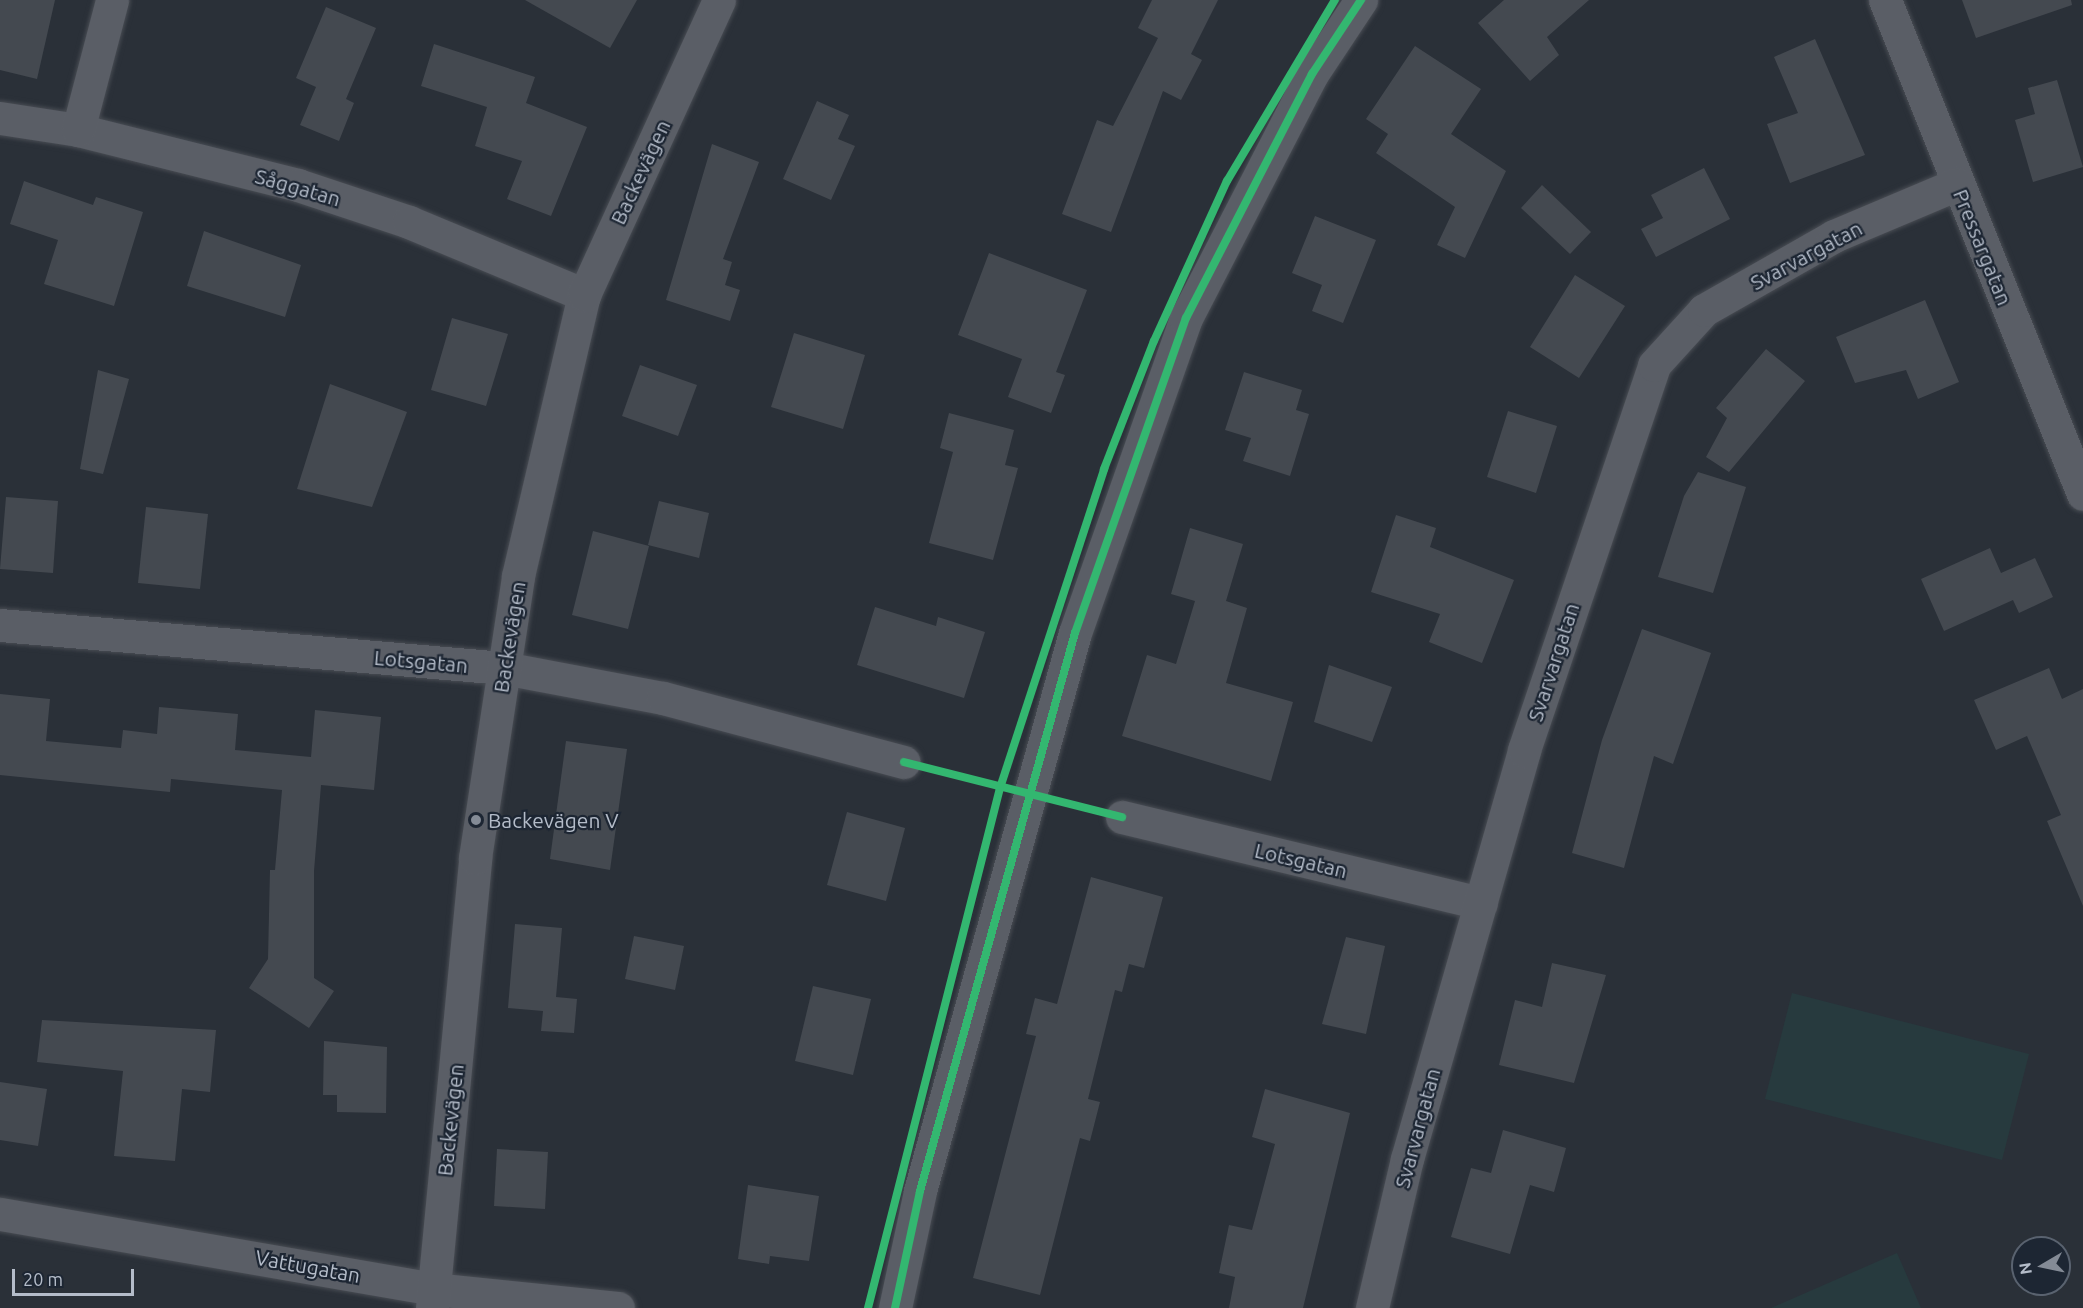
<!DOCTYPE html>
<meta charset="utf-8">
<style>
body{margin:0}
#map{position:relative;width:2083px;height:1308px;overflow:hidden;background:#2a3038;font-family:Ubuntu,sans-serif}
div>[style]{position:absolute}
.green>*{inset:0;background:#273a3e}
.building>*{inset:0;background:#444950}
.roads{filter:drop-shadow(0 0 2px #484c53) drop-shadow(0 0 2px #484c53)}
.minor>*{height:33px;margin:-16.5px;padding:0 16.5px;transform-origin:16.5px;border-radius:16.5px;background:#5a5e66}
.cycleway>*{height:8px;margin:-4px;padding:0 4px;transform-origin:4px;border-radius:4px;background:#33b770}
.dots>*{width:16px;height:16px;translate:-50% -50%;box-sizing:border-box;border:3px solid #1d2633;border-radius:50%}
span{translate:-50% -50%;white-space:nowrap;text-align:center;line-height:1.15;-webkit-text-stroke:4.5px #1d2633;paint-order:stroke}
.street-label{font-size:21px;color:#b4bcc9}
.poi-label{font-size:21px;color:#b4bcc9}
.left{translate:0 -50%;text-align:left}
.north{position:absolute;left:2011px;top:1236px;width:60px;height:60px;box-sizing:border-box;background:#1d2633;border:2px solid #59626f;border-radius:50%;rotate:261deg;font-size:16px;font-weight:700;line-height:24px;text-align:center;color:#b4bcc9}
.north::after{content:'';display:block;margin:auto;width:21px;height:27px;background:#848b96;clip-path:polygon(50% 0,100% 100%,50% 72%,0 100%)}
.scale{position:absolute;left:12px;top:1269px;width:122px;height:27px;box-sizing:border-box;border:3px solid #b4bcc9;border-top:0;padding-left:8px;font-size:18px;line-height:21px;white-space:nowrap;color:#b4bcc9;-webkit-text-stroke:4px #1d2633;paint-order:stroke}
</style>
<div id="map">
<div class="green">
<i style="clip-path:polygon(1792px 993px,2029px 1054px,2002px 1160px,1765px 1099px)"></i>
<i style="clip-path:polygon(1897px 1253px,1921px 1308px,1771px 1308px)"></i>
</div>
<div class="building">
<i style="clip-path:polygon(0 0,55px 0,37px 79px,0 70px)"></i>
<i style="clip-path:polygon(525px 0,637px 0,610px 48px)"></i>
<i style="clip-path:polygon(1152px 0,1218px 0,1191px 54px,1202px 60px,1181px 100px,1163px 91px,1111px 232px,1062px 214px,1097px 120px,1113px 126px,1158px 38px,1138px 28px)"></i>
<i style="clip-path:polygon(1504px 0,1589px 0,1547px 37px,1559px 55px,1530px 81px,1478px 23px)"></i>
<i style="clip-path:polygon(1962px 0,2071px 0,2072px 5px,1976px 38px)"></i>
<i style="clip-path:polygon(326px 7px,376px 28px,346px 99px,354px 103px,339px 141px,300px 125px,316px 87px,296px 78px)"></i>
<i style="clip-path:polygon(1815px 39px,1865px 155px,1790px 183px,1767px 124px,1798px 113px,1774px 57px)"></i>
<i style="clip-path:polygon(434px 44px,535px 77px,526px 103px,587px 127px,551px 216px,507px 199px,522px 161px,475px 146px,487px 107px,421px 86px)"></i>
<i style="clip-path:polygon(1415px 46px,1481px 89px,1451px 134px,1506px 171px,1465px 258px,1437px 245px,1455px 207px,1376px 153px,1388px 134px,1366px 119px)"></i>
<i style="clip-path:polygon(2057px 80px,2083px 167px,2033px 182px,2015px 120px,2035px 114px,2028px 88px)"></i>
<i style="clip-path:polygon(817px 101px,849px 115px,838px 139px,855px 146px,831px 200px,783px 179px)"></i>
<i style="clip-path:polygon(712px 144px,759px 162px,723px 259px,732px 262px,725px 285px,740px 290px,730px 321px,666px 300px)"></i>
<i style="clip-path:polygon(1704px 168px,1730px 219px,1656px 257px,1641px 229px,1663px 218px,1651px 195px)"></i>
<i style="clip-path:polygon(24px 181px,93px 205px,96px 197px,143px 212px,114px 306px,44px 284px,58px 240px,10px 224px)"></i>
<i style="clip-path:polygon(1542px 185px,1591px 232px,1570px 254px,1521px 208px)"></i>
<i style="clip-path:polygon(1315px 216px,1376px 240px,1343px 323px,1312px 311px,1322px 285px,1292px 273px)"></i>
<i style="clip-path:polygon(204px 231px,301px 265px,285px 317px,187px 286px)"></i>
<i style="clip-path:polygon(989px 253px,1087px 290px,1056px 372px,1065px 375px,1051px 413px,1008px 397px,1022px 359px,958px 335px)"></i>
<i style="clip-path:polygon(1575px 275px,1625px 306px,1579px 378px,1530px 347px)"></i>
<i style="clip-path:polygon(1925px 300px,1959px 382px,1918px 399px,1906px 370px,1855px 383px,1836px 337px)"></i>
<i style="clip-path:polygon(452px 318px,508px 334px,486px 406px,431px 390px)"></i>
<i style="clip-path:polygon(794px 333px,865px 355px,843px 429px,771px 407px)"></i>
<i style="clip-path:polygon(1766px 349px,1805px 381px,1729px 472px,1706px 457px,1727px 418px,1716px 408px)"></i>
<i style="clip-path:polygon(640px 365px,697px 385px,678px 436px,622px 416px)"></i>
<i style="clip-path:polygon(98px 370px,129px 379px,103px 474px,80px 469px)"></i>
<i style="clip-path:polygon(1244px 372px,1302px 390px,1296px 410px,1309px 414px,1290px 476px,1243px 461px,1251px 438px,1225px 430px)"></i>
<i style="clip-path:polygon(330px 384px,407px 412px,372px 507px,297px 489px)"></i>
<i style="clip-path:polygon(1508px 411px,1557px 426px,1536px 493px,1487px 477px)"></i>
<i style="clip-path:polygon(949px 413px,1014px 430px,1005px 465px,1018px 468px,993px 560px,929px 543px,953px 452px,940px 448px)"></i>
<i style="clip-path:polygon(1698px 472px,1746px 487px,1713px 593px,1658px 577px,1684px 496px)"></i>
<i style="clip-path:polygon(6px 497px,58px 501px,53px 573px,0 569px)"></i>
<i style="clip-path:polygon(659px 501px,709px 513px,699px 558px,648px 545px)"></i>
<i style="clip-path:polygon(146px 507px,208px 514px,200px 589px,138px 583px)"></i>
<i style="clip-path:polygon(1396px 515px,1436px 528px,1430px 547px,1514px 580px,1482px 663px,1429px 642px,1440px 614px,1371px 592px)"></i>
<i style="clip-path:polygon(1190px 528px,1243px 544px,1226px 601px,1247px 608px,1226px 683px,1293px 702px,1271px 781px,1122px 736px,1147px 655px,1176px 664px,1195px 601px,1171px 594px)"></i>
<i style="clip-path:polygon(593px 531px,649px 546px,628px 629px,572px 615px)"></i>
<i style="clip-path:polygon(1990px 548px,2001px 573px,2035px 558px,2053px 597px,2019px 613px,2013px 600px,1944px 631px,1921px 579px)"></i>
<i style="clip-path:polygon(875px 607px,936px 626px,938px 617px,985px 632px,964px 698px,857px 665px)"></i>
<i style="clip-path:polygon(1642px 629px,1711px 653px,1673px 764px,1654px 756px,1624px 868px,1572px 853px,1602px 740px)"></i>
<i style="clip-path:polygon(1329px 665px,1392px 687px,1372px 742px,1314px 722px)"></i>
<i style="clip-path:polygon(2049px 668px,2062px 699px,2083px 689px,2083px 906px,2047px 821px,2061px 815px,2027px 736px,1996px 750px,1974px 700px)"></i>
<i style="clip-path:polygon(0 694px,50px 699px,46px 741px,121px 748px,123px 730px,157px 734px,159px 707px,238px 714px,235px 750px,311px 757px,315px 710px,381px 717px,374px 790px,321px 785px,314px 871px,314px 978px,334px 991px,309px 1028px,249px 988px,268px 959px,270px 870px,275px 870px,282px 790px,171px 779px,170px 792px,0 775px)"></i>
<i style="clip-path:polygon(566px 741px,627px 749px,610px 870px,550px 859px)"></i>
<i style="clip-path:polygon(847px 812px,905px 828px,886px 901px,827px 885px)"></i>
<i style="clip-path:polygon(1091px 877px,1163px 897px,1144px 968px,1129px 964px,1122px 992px,1115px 990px,1088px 1099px,1100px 1102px,1090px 1141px,1080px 1138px,1040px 1295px,973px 1278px,1036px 1036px,1026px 1034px,1035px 998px,1057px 1004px)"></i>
<i style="clip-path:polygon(515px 924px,562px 928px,556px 997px,577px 999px,574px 1033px,541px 1031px,543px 1011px,508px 1008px)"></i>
<i style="clip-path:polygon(634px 936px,684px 946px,675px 990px,625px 979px)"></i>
<i style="clip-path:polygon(1346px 937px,1385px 946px,1366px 1034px,1322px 1024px)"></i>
<i style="clip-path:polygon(1552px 963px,1606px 975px,1574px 1083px,1499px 1065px,1515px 1000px,1542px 1007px)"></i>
<i style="clip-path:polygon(813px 986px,871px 999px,853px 1075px,795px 1061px)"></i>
<i style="clip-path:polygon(42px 1020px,216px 1030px,210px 1092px,182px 1089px,175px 1161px,114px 1156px,123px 1071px,37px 1062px)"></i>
<i style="clip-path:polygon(324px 1041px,387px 1047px,386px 1113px,337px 1112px,337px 1095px,323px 1095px)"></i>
<i style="clip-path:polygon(0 1082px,47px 1089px,38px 1146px,0 1140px)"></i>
<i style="clip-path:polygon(1265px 1089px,1350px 1113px,1303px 1308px,1229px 1308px,1235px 1277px,1219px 1273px,1229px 1225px,1252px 1230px,1275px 1144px,1252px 1137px)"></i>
<i style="clip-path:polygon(1503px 1130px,1566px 1148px,1554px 1192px,1530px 1185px,1510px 1254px,1451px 1237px,1471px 1168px,1491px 1173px)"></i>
<i style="clip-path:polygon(497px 1149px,548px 1152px,545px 1209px,494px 1206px)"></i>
<i style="clip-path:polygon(748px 1185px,819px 1196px,809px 1261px,770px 1256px,769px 1264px,738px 1259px)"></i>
</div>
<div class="roads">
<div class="minor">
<i style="left:1885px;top:0;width:532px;rotate:68.16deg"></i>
<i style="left:0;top:118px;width:79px;rotate:8.7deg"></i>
<i style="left:78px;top:130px;width:227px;rotate:14deg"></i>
<i style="left:298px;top:185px;width:117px;rotate:18.4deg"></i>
<i style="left:409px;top:222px;width:190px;rotate:22.6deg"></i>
<i style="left:78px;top:130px;width:134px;rotate:-75.3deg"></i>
<i style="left:0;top:625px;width:506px;rotate:4.88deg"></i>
<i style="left:504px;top:668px;width:162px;rotate:10.7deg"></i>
<i style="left:663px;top:698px;width:249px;rotate:14.9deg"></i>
<i style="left:1122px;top:817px;width:369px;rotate:13.5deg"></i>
<i style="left:0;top:1214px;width:440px;rotate:9.8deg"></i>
<i style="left:434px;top:1289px;width:185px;rotate:5.9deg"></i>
<i style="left:432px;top:1308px;width:452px;rotate:-84.5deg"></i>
<i style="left:475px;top:858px;width:285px;rotate:-81.3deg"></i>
<i style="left:518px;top:576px;width:289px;rotate:-76.8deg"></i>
<i style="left:584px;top:295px;width:324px;rotate:-65.4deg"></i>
<i style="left:895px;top:1308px;width:120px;rotate:-77.9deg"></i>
<i style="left:920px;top:1191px;width:579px;rotate:-74.48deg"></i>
<i style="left:1075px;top:633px;width:334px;rotate:-70.6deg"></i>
<i style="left:1186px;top:318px;width:275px;rotate:-62.7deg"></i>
<i style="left:1312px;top:74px;width:89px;rotate:-56.5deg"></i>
<i style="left:1372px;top:1308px;width:153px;rotate:-76.8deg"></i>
<i style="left:1407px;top:1159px;width:425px;rotate:-74deg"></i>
<i style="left:1524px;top:750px;width:406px;rotate:-71.3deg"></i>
<i style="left:1654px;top:365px;width:74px;rotate:-47.7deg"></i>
<i style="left:1704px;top:310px;width:150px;rotate:-29.6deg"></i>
<i style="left:1834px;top:236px;width:134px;rotate:-22.9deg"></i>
</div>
</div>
<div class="cycleway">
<i style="left:904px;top:762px;width:225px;rotate:14.2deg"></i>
<i style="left:868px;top:1308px;width:536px;rotate:-75.76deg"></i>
<i style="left:1000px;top:788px;width:336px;rotate:-71.9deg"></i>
<i style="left:1104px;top:469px;width:137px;rotate:-68.7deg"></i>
<i style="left:1154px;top:341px;width:176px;rotate:-65.5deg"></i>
<i style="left:1227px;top:181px;width:211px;rotate:-59.2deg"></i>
<i style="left:895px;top:1308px;width:120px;rotate:-77.9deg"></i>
<i style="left:920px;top:1191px;width:579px;rotate:-74.48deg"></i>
<i style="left:1075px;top:633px;width:334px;rotate:-70.6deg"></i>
<i style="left:1186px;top:318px;width:275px;rotate:-62.7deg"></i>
<i style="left:1312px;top:74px;width:89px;rotate:-56.5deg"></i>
</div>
<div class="dots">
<i style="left:476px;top:820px;background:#848b96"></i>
</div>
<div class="street-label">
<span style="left:640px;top:172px;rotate:-65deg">Backevägen</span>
<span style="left:298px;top:187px;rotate:16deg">Såggatan</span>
<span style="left:1983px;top:247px;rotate:68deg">Pressargatan</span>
<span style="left:1806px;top:255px;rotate:-28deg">Svarvargatan</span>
<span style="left:509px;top:637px;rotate:-81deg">Backevägen</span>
<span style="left:421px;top:661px;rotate:5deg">Lotsgatan</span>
<span style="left:1553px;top:662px;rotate:-72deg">Svarvargatan</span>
<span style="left:1301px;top:860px;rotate:13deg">Lotsgatan</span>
<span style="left:450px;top:1120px;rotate:-84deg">Backevägen</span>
<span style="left:1417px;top:1128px;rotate:-75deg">Svarvargatan</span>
<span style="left:308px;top:1266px;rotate:10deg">Vattugatan</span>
</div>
<div class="poi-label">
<span class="left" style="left:488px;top:820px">Backevägen V</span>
</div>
<div class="north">N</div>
<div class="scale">20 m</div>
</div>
